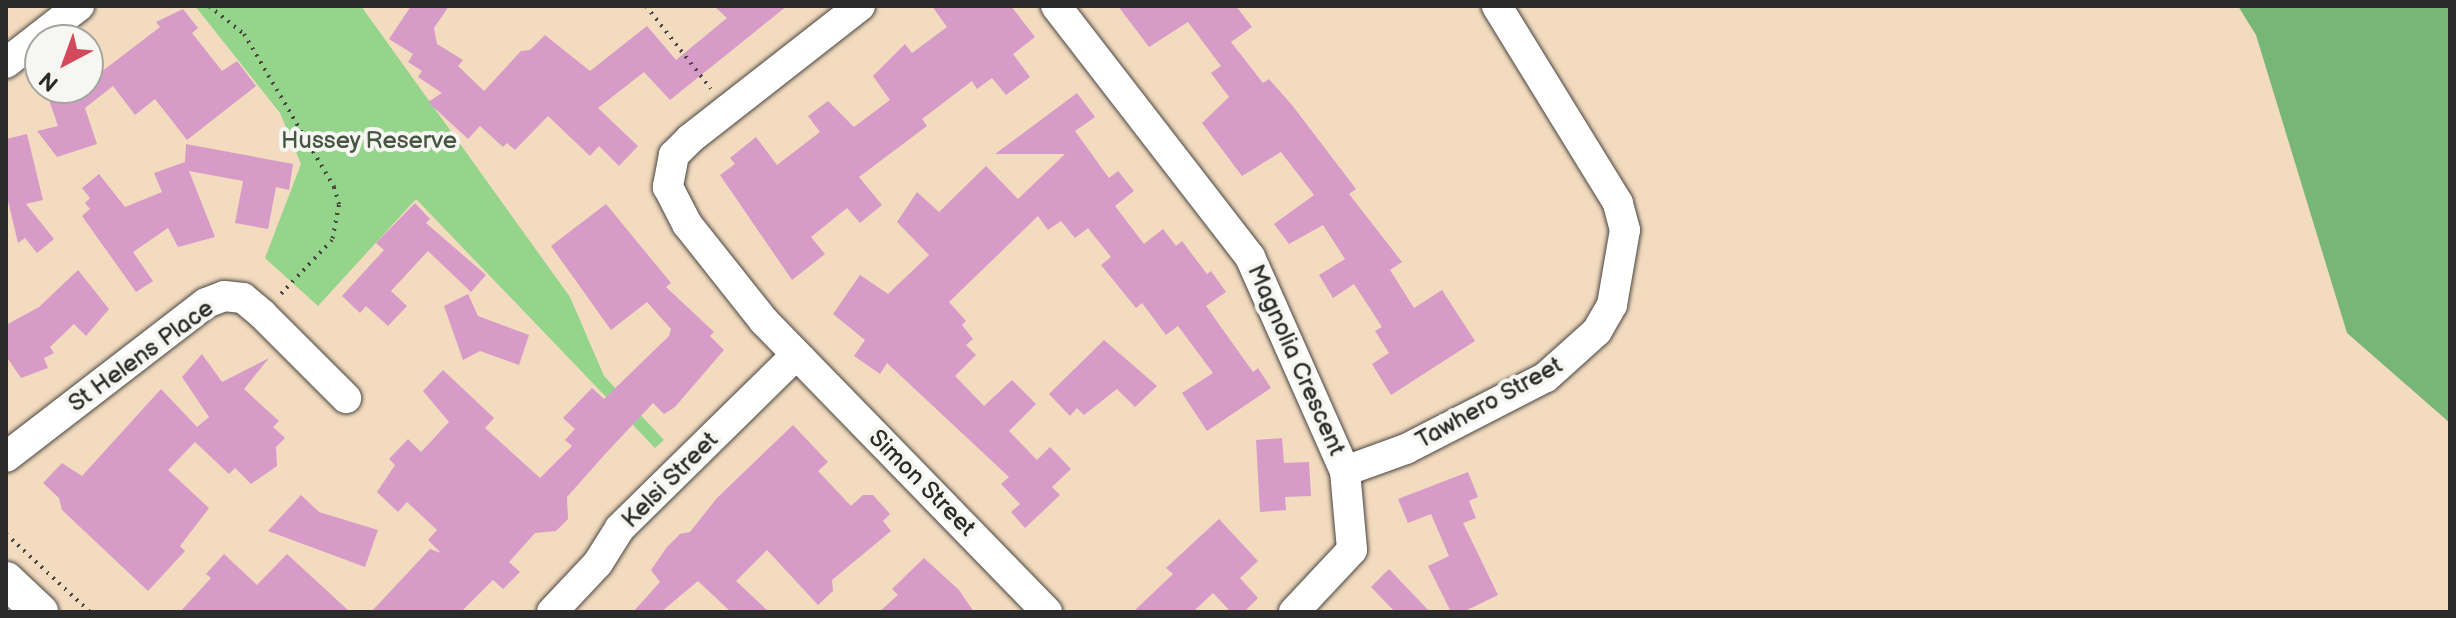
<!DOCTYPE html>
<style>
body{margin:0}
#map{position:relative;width:2456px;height:618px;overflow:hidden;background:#f3dbbf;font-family:"Balsamiq Sans",sans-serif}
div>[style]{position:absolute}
.green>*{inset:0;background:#95d58b}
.forest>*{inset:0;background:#78b677}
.building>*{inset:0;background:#d79bc8}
.path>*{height:4px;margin-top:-2px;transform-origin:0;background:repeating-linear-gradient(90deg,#494541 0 2px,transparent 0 8px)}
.roads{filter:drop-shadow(0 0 2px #494541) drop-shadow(0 0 2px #494541)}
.minor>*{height:30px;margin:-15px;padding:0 15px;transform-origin:15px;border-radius:15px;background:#fff}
.tertiary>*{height:36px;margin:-18px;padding:0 18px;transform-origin:18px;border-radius:18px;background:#fff}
span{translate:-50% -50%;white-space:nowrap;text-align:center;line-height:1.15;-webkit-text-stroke:8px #f6f6f2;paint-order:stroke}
.park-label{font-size:24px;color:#465643}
.street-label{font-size:24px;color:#2b2b2b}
.frame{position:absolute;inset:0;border:8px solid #2b2b2b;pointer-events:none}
.north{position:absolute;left:24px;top:24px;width:80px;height:80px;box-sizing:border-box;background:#f6f6f2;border:2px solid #a5a5a2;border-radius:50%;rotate:221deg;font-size:22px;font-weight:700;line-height:32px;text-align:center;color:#2b2b2b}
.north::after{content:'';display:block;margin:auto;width:28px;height:36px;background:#d1495b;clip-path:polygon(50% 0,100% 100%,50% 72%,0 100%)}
</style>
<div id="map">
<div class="green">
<i style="clip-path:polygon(195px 6px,361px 6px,570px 297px,604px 376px,664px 440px,655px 448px,416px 199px,318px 306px,265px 258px,301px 164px,280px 113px)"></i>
</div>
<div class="forest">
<i style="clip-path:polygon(2238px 6px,2450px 6px,2450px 423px,2347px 333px,2256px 35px)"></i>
</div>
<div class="building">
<i style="clip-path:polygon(411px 6px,449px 6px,434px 28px,437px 44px,463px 60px,458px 66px,484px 91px,521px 51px,530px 50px,545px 35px,590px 71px,647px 26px,676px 60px,727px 18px,714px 6px,787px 6px,670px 100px,644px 72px,598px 108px,638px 146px,619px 166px,599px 146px,590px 156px,548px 116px,515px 150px,507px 143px,503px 147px,480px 126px,468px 139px,428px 102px,442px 93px,418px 77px,422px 71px,408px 62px,413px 54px,389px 39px)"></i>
<i style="clip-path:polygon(932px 6px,1011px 6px,1035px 37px,1013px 54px,1030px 77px,1006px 95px,992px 78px,977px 89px,972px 81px,922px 119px,927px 126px,859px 177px,882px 205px,860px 223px,847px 208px,811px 237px,825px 254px,792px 280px,720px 175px,735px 164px,730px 158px,756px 137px,777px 165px,820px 132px,808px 116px,828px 101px,854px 127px,890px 100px,873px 76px,905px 44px,912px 53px,947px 27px)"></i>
<i style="clip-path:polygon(1118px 6px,1236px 6px,1252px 27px,1231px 42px,1263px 83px,1269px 79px,1292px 105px,1356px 189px,1349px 194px,1402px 262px,1390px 270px,1414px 308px,1442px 290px,1475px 341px,1391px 395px,1372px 364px,1389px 353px,1375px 331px,1382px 327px,1354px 284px,1333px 298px,1319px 275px,1345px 259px,1323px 225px,1289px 244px,1274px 224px,1314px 195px,1281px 152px,1242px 176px,1202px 123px,1229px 97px,1211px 73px,1221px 66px,1188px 22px,1149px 47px)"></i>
<i style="clip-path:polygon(183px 9px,198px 28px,192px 33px,222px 71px,237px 61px,256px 86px,187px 140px,155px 99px,135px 115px,113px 86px,85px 108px,97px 144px,57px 157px,37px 131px,58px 126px,49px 100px,88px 88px,88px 82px,160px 27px,156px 22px)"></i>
<i style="clip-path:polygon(1077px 93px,1095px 117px,1075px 131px,1109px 178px,1118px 171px,1134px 191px,1115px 206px,1144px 244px,1163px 229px,1176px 246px,1182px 241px,1207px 274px,1211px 271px,1226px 292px,1206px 306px,1253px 372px,1258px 368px,1271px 388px,1207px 431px,1182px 393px,1213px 373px,1178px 326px,1166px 335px,1142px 303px,1136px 308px,1101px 265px,1111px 257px,1088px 228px,1075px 238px,1061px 221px,1048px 230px,1038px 216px,949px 302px,966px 321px,962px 325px,973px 339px,966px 345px,976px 355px,955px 376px,984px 406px,1012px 380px,1036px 404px,1009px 431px,1037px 460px,1050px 447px,1071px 469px,1052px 487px,1060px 495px,1025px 528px,1011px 512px,1020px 504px,1001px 484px,1009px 477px,887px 363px,880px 374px,854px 356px,865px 340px,833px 314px,860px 275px,888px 294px,929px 255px,897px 222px,917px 192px,939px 212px,986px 166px,1018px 199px,1065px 154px,995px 154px)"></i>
<i style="clip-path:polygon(27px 134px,43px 200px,26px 204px,54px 239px,37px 253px,25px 238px,18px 243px,6px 192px,6px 139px)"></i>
<i style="clip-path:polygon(186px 144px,293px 164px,289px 190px,276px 187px,268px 229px,235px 223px,243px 181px,189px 171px,215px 237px,178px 247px,168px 228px,133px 252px,153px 281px,136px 292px,82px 216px,90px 209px,85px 203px,90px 198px,82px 188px,99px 174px,125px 207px,162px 192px,154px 173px,185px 162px)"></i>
<i style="clip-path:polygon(415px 203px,430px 219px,426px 223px,486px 275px,471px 292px,428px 251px,391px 291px,407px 306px,388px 326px,366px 306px,360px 313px,342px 296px,384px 250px,376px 243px)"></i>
<i style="clip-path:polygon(606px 204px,671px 283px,666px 287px,714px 332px,710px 336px,724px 350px,675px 407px,664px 414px,653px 403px,607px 452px,567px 497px,568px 519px,556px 531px,535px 533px,509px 562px,520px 572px,503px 589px,493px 580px,461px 612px,371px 612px,430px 549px,441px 553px,428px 540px,437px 530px,407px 502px,398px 512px,377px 492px,395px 465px,389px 459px,408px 439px,421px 452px,449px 422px,423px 391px,443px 370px,494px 418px,485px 428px,540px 478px,572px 446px,565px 440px,575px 429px,563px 418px,592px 388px,604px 399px,669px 336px,671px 329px,647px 302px,611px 330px,551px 246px)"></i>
<i style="clip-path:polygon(78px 270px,109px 309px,86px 336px,74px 324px,50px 347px,54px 353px,44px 358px,48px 368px,21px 378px,6px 356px,6px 325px,39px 307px)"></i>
<i style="clip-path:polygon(468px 294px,478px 316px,529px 335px,519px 365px,480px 351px,463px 360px,444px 306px)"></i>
<i style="clip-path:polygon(1104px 340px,1157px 386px,1135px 407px,1117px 389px,1084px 415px,1077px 408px,1070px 416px,1049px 394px)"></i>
<i style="clip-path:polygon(202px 354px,222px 382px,269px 358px,244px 389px,279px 421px,273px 427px,285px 438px,276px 447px,277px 466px,251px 484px,235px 468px,229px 474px,195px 442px,168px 470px,209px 508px,180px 546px,185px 551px,148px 591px,62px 510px,59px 498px,43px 483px,62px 463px,82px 476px,161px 389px,197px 427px,209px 417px,182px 377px)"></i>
<i style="clip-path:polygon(793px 425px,828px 462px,818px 471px,851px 506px,863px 495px,873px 495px,890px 514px,883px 521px,891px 531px,832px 580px,833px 591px,818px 605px,767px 550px,736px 581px,769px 612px,731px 612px,698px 581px,661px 612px,633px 612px,660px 582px,651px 570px,667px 547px,680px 534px,690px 532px,717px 498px)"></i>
<i style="clip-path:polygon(1282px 438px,1284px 463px,1309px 462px,1311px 496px,1285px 497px,1286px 510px,1260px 512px,1256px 440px)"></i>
<i style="clip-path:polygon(1468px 472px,1478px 497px,1469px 501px,1476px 518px,1463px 523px,1498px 595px,1463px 612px,1451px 612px,1428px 566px,1449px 556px,1431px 514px,1408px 523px,1398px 499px)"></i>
<i style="clip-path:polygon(301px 495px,319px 512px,378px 530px,365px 567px,268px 531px)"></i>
<i style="clip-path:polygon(1219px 519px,1258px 561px,1240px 578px,1258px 598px,1244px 612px,1231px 612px,1213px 593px,1193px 612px,1133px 612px,1173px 574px,1166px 568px)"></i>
<i style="clip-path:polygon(224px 554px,257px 585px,287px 554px,350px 612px,180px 612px,211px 578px,206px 574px)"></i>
<i style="clip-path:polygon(924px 558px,959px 590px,974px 612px,879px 612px,898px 595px,892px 589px)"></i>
<i style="clip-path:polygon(1389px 569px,1430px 612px,1395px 612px,1371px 587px)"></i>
</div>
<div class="path">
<i style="left:209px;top:6px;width:45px;rotate:38.7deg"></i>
<i style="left:244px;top:34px;width:178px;rotate:59.5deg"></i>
<i style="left:334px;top:187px;width:19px;rotate:74deg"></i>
<i style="left:339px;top:205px;width:36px;rotate:101deg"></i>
<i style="left:332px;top:240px;width:76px;rotate:133.4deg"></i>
<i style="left:646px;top:6px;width:105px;rotate:51.9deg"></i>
<i style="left:6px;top:534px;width:115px;rotate:42.9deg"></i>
</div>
<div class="roads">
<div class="minor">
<i style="left:860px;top:6px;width:216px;rotate:142deg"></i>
<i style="left:690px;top:139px;width:23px;rotate:135deg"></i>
<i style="left:674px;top:155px;width:33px;rotate:101deg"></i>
<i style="left:668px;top:187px;width:42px;rotate:62.8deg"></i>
<i style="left:687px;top:224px;width:124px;rotate:51.6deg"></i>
<i style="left:764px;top:321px;width:406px;rotate:45.8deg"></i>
<i style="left:1056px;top:6px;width:317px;rotate:52.3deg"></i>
<i style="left:1250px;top:257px;width:234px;rotate:66.1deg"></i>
<i style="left:1345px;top:471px;width:79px;rotate:84.9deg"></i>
<i style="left:1352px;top:550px;width:85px;rotate:133.1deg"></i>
<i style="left:6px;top:63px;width:93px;rotate:-38deg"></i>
<i style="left:6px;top:457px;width:252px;rotate:-37.6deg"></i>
<i style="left:206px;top:303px;width:19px;rotate:-21deg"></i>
<i style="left:224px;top:296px;width:19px;rotate:6deg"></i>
<i style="left:243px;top:298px;width:25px;rotate:40deg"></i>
<i style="left:262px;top:314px;width:119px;rotate:45deg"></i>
<i style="left:1345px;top:471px;width:65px;rotate:-19.8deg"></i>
<i style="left:1406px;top:449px;width:157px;rotate:-27.2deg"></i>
<i style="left:1546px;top:377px;width:69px;rotate:-42deg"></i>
<i style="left:1597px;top:331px;width:30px;rotate:-60deg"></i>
<i style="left:1612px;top:305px;width:76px;rotate:-80.2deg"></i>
<i style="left:1625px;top:230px;width:28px;rotate:-105deg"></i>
<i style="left:1618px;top:203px;width:231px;rotate:-121.6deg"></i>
<i style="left:552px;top:612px;width:67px;rotate:-46.8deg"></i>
<i style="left:598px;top:563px;width:41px;rotate:-57.8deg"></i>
<i style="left:620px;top:528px;width:247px;rotate:-44.5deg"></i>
</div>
<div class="tertiary">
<i style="left:6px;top:580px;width:47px;rotate:43.3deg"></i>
</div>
</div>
<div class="park-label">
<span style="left:369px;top:141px">Hussey Reserve</span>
</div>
<div class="street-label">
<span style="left:141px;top:356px;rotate:-36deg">St Helens Place</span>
<span style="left:1296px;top:360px;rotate:66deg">Magnolia Crescent</span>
<span style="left:1489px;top:403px;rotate:-29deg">Tawhero Street</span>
<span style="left:670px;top:480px;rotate:-45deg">Kelsi Street</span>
<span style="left:922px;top:483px;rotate:45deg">Simon Street</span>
</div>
<div class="frame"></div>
<div class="north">N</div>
</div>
